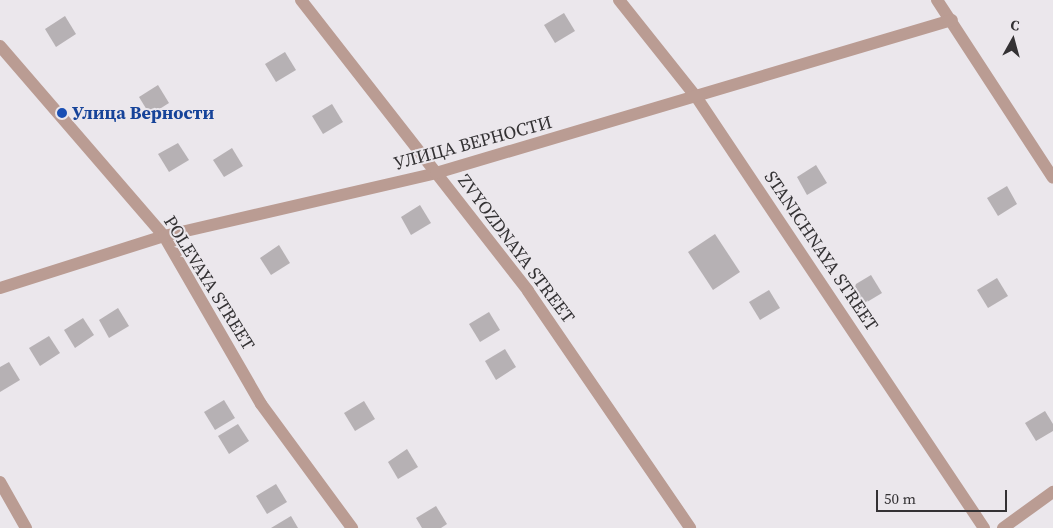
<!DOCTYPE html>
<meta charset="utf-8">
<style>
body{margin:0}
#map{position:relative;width:1053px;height:528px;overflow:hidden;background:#ebe7ec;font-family:"Source Serif 4",serif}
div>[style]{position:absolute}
.building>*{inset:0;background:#b6b1b4}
.street>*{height:12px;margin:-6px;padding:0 6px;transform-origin:6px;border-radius:6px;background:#ba9c93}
.dots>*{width:14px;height:14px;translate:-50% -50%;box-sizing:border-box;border:2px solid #ebe7ec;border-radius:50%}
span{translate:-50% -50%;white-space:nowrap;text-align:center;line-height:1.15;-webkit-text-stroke:4px #ebe7ec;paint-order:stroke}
.transit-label{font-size:18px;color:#164399;font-weight:700}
.left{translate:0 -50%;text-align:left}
.street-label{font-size:18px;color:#343234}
.north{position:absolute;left:988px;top:15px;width:50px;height:50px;-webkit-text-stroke:4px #ebe7ec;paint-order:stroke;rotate:7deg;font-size:14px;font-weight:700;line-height:20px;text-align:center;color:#343234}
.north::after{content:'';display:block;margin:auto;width:18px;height:22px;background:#343234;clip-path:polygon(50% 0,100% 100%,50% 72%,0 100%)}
.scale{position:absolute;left:876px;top:490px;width:131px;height:22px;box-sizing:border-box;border:2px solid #343234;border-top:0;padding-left:6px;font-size:15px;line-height:18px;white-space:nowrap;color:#343234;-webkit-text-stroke:4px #ebe7ec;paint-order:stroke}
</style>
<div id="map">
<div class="building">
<i style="clip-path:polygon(564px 13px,575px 31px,555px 43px,544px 25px)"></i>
<i style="clip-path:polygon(65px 16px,76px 34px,56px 47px,45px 29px)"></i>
<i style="clip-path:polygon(285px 52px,296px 70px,276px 82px,265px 64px)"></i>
<i style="clip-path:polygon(158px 85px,169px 103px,150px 115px,139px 97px)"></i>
<i style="clip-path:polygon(332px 104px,343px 122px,323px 134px,312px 116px)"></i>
<i style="clip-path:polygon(178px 143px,189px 160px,169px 172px,158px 154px)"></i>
<i style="clip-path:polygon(232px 148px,243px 166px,224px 177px,213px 160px)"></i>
<i style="clip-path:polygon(816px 165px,827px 183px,807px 195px,797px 177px)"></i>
<i style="clip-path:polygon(1007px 186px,1017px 204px,998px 216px,987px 198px)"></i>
<i style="clip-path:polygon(420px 205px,431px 223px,411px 235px,401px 217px)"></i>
<i style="clip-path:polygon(715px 234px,740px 272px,713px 290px,688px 252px)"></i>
<i style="clip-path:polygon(279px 245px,290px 263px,271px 275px,260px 258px)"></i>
<i style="clip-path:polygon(871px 275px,882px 293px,862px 305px,851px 287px)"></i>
<i style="clip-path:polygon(997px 278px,1008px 296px,988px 308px,977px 290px)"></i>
<i style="clip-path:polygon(769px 290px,780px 308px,760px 320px,749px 302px)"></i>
<i style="clip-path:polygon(118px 308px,129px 326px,109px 338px,99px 320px)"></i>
<i style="clip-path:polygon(489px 312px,500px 330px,480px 342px,469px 324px)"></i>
<i style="clip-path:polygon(83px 318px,94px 335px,75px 348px,64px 330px)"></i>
<i style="clip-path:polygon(49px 336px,60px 353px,40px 366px,29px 348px)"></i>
<i style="clip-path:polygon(505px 349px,516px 367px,496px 380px,485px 361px)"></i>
<i style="clip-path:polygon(9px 362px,20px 380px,0 392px,0 367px)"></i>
<i style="clip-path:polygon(224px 400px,235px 418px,215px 430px,204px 412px)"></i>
<i style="clip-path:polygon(364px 401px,375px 419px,355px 431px,344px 413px)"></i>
<i style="clip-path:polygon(1045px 411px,1053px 424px,1053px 431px,1036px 441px,1025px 423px)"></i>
<i style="clip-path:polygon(238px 424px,249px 441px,229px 454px,218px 436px)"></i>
<i style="clip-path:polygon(407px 449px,418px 467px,398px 479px,388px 462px)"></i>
<i style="clip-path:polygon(276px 484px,287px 502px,267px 514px,256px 496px)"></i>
<i style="clip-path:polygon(436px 506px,447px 524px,441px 528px,422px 528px,416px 518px)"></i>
<i style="clip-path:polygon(291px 516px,298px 528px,271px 528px)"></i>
</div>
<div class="street">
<i style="left:301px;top:0;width:369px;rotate:52deg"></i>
<i style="left:528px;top:291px;width:287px;rotate:55.6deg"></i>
<i style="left:619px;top:0;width:125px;rotate:51.5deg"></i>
<i style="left:697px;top:98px;width:517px;rotate:56.28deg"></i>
<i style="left:937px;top:0;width:212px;rotate:56.9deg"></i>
<i style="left:0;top:46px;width:251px;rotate:49.2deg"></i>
<i style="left:164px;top:236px;width:194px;rotate:60deg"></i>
<i style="left:261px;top:404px;width:154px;rotate:53.7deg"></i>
<i style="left:0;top:288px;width:172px;rotate:-17.6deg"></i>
<i style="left:164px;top:236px;width:279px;rotate:-13deg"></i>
<i style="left:436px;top:173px;width:538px;rotate:-16.52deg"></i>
<i style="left:0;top:482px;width:53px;rotate:60.5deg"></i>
<i style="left:1003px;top:528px;width:62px;rotate:-35.8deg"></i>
</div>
<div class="dots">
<i style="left:62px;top:113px;background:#1a4fb4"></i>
</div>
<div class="transit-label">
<span class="left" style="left:72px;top:113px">Улица Верности</span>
</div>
<div class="street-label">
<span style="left:473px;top:143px;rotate:-15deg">УЛИЦА ВЕРНОСТИ</span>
<span style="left:516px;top:249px;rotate:53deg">ZVYOZDNAYA STREET</span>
<span style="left:821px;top:251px;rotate:56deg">STANICHNAYA STREET</span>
<span style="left:209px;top:283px;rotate:58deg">POLEVAYA STREET</span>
</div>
<div class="north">С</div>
<div class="scale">50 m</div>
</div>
